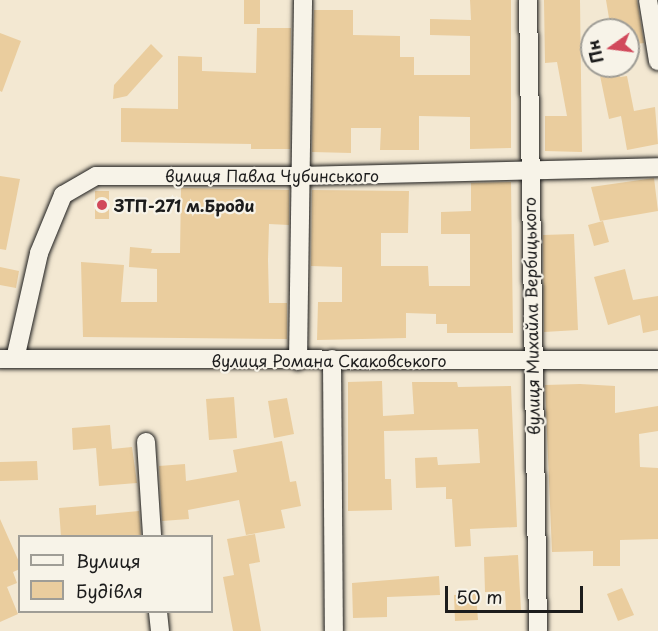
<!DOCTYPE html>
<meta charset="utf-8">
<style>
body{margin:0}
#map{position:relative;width:658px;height:631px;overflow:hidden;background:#f3e8d2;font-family:"Playpen Sans",sans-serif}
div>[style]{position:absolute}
.building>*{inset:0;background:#eacd9e}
.roads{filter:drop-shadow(0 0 2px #1c1c1c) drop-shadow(0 0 2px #1c1c1c)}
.street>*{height:18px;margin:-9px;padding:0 9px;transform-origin:9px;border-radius:9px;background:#f7f3e8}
.dots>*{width:16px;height:16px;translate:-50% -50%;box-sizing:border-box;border:3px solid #f7f3e8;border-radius:50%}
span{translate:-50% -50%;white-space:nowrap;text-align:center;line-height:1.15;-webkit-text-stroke:4.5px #f7f3e8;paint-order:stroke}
.street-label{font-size:16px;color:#1c1c1c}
.poi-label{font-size:16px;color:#1c1c1c;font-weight:700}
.left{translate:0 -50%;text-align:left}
.legend{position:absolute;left:18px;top:535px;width:195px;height:78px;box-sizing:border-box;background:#f7f3e8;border:2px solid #9f9d96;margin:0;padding:8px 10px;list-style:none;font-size:18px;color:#1c1c1c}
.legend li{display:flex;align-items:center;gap:12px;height:30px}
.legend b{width:30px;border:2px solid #9f9d96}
.north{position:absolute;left:580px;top:18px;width:60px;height:60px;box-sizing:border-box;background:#f7f3e8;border:2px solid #9f9d96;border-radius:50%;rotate:256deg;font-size:16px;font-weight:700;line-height:24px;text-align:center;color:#1c1c1c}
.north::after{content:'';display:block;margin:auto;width:21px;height:27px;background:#d1495b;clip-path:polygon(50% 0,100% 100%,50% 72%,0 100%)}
.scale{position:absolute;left:445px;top:586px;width:138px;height:27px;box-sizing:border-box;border:3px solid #1c1c1c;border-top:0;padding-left:8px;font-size:18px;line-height:21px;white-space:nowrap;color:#1c1c1c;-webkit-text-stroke:4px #f7f3e8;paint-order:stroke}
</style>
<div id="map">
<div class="building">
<i style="clip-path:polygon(244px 0,260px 0,260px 24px,244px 24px)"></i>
<i style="clip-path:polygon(470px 0,511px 0,511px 148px,470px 149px,470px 117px,419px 116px,419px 150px,380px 150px,381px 128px,351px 128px,351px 153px,312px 152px,314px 10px,353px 10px,353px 35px,400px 36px,400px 57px,414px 57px,414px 75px,470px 75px,470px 36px,430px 35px,430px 19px,471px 20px)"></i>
<i style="clip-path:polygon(544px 0,580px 0,582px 152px,545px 151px,545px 116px,567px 116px,557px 62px,545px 63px)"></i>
<i style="clip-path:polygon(606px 0,637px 0,644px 43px,628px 45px,628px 30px,611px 30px)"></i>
<i style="clip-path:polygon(257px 28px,291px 28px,290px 149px,251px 149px,251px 144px,121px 142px,121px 108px,178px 109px,178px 56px,202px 57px,202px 71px,256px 73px)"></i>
<i style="clip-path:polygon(0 33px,21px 41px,2px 92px,0 91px)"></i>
<i style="clip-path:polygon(151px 44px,163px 56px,127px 96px,113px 99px,114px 85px)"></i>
<i style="clip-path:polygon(598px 66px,618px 66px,620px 77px,627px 76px,634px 111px,655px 107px,658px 144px,627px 150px,621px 116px,609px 119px)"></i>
<i style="clip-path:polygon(0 176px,20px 179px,6px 250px,0 249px)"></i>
<i style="clip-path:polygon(654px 178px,658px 211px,600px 221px,591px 187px)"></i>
<i style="clip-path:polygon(511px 182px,513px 333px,447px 333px,447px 324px,436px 324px,436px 314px,406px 313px,406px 338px,317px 340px,318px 302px,342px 302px,342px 267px,311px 266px,312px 190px,409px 191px,408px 233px,381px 233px,381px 266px,428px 266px,429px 286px,470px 286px,470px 234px,441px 234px,441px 212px,471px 211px,471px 183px)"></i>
<i style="clip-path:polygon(181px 188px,289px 190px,289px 225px,269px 224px,268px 260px,269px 303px,287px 303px,287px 339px,83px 337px,81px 262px,124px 265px,121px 302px,157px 302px,157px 269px,129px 267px,130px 247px,152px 249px,151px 253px,180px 253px)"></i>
<i style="clip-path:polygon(95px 191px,109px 191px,109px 219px,95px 219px)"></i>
<i style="clip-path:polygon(603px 221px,609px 242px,594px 246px,588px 225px)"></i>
<i style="clip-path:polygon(574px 234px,578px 330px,544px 332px,543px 235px)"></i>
<i style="clip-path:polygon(0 267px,19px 271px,16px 288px,0 285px)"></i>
<i style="clip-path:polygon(625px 269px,633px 300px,658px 296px,658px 330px,643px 333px,640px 315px,608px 325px,594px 277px)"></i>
<i style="clip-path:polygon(382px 381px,383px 416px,414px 414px,412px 382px,457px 382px,458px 387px,511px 386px,517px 527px,470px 529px,471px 546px,455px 547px,452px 499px,446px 499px,446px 487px,416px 488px,415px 458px,437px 457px,438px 465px,480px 463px,478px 429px,384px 431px,385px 479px,391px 479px,392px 510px,348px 511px,348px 382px)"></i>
<i style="clip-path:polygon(580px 384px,615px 386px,615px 413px,658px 406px,658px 431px,639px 434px,640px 467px,658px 468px,658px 539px,620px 540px,620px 566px,593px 566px,593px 551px,552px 552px,545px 385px)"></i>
<i style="clip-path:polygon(234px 397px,237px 438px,209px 440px,206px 399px)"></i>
<i style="clip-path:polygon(287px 398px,294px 434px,274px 438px,268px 401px)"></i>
<i style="clip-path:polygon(110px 425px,112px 449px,132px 447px,137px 483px,99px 486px,96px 448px,73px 450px,72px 428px)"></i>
<i style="clip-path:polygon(282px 441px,290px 482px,296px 481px,301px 506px,281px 510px,285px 528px,246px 535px,239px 500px,188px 510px,189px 519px,162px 521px,159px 466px,185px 464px,186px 481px,237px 472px,233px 450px)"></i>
<i style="clip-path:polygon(37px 461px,38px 480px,0 481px,0 462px)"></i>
<i style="clip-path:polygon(96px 505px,96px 515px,139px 511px,141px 537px,61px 537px,59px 508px)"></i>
<i style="clip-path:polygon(0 519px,20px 564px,20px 569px,13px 572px,17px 583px,7px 587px,18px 614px,0 622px)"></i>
<i style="clip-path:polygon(255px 534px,260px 562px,249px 564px,261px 631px,233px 631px,223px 577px,234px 575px,227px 539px)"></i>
<i style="clip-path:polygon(518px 555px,521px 611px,506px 611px,505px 591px,485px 592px,484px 557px)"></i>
<i style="clip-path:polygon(439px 576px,440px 595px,387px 597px,387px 617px,353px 618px,352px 583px)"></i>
<i style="clip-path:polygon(622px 588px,634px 615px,618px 621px,607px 594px)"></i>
<i style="clip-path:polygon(476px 594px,478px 620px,455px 621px,454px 595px)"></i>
</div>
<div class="roads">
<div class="street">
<i style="left:528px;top:0;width:631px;rotate:89.09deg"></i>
<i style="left:648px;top:0;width:62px;rotate:80.7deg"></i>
<i style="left:0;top:359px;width:658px;rotate:0.09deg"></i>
<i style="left:15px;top:359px;width:109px;rotate:-77.2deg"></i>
<i style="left:39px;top:253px;width:63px;rotate:-67.5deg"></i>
<i style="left:63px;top:195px;width:38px;rotate:-30deg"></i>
<i style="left:96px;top:176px;width:204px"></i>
<i style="left:300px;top:176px;width:358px;rotate:-1.4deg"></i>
<i style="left:332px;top:359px;width:272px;rotate:89.6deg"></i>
<i style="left:298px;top:361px;width:361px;rotate:-89.2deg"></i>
<i style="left:146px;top:442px;width:94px;rotate:86.3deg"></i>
<i style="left:158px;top:612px;width:19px;rotate:84deg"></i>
</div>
</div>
<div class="dots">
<i style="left:102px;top:205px;background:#d1495b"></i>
</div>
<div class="street-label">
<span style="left:272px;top:175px">вулиця Павла Чубинського</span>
<span style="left:531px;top:316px;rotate:-91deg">вулиця Михайла Вербицького</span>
<span style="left:329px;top:360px">вулиця Романа Скаковського</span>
</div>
<div class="poi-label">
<span class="left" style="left:114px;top:205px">ЗТП-271 м.Броди</span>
</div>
<ul class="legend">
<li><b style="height:8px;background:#f7f3e8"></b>Вулиця</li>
<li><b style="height:16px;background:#eacd9e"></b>Будівля</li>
</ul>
<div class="north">Пн</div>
<div class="scale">50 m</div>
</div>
